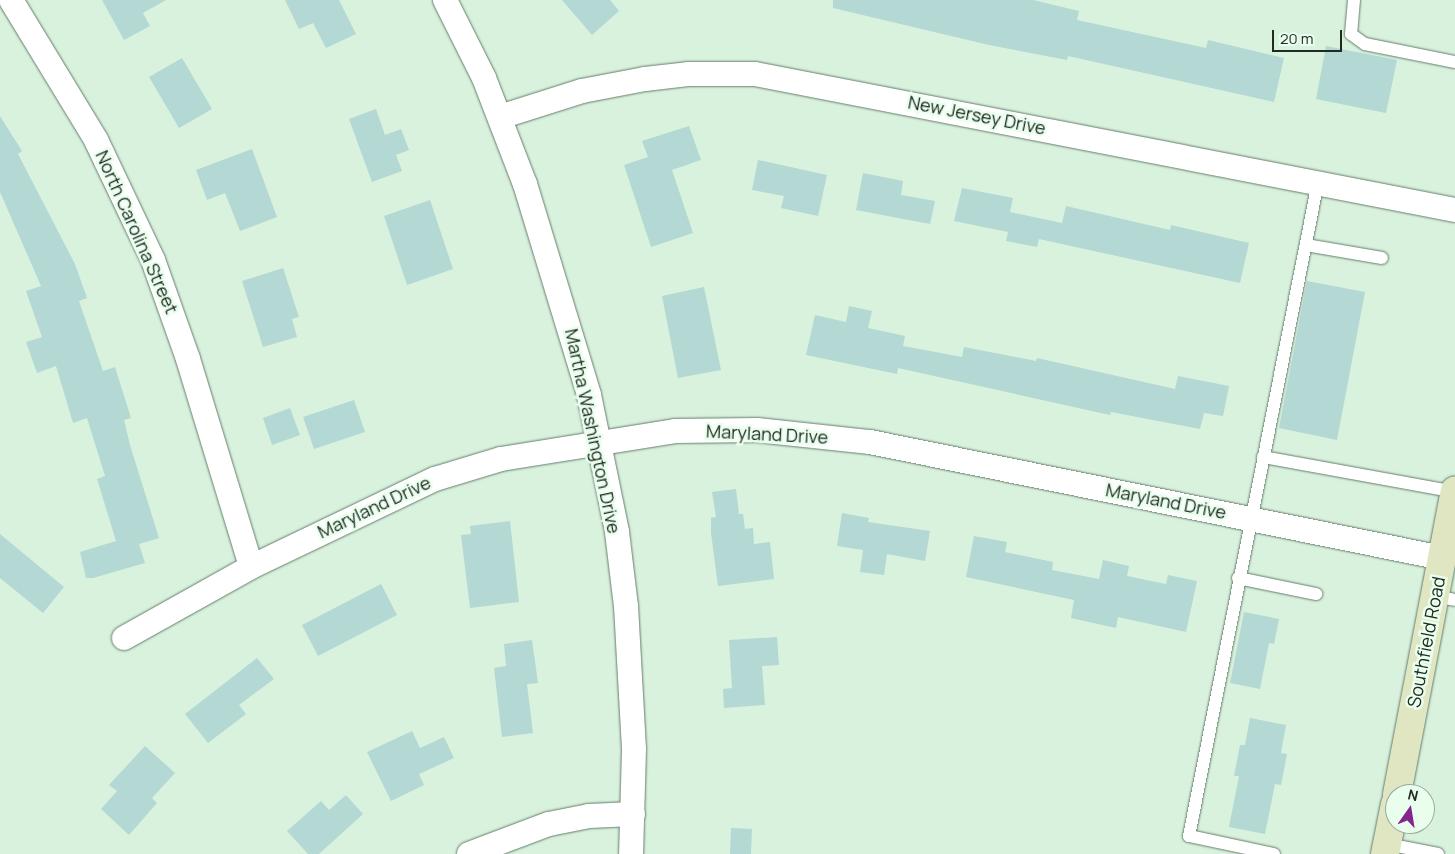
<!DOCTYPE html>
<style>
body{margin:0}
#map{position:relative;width:1455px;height:854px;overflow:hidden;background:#d8f2de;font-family:Manrope,sans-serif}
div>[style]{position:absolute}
.building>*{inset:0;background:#b4d8d3}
.roads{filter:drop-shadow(0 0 1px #667d6b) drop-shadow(0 0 1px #667d6b)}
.service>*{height:12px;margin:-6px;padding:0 6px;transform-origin:6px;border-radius:6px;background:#fff}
.minor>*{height:24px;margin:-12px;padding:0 12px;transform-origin:12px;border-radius:12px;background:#fff}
.secondary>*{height:28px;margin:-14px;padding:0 14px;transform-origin:14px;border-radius:14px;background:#e0e5c2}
span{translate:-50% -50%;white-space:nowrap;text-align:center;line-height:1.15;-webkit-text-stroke:5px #e9feed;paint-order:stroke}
.street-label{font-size:18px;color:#202a22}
.north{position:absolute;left:1385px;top:784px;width:50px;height:50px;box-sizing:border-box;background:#e9feed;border:1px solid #99a99c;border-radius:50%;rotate:13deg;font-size:14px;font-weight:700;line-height:20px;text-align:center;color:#202a22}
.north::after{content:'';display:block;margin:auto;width:18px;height:22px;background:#85258f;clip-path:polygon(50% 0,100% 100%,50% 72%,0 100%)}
.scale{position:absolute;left:1272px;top:30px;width:70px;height:22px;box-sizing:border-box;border:2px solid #202a22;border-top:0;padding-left:6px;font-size:15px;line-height:18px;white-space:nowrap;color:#202a22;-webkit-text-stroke:4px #e9feed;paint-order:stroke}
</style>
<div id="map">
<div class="building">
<i style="clip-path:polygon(102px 0,166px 0,143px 13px,150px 26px,124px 40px)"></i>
<i style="clip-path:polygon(285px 0,339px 0,356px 34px,326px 48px,313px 23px,299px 29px)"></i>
<i style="clip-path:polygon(562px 0,610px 0,619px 11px,592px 35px)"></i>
<i style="clip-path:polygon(833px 0,1033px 0,1079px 11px,1077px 20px,1206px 48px,1208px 40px,1284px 58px,1274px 102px,1068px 56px,1067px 60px,989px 45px,833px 8px)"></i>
<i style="clip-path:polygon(1326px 46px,1397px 60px,1386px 113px,1316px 99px)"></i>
<i style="clip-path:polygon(182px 58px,212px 109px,179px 128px,149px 77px)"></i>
<i style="clip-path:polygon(376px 109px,385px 135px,401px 129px,409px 150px,396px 155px,402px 171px,372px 182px,349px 119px)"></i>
<i style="clip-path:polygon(0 116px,22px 151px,18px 154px,75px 264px,87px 298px,79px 301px,103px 371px,115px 367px,131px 418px,124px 420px,130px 445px,159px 538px,139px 544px,145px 563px,93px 578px,86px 578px,80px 552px,116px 541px,97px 479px,105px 476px,87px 418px,73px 423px,56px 366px,37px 373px,26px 342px,42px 337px,26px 291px,41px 286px,0 192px)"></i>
<i style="clip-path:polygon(689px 126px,701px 160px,672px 170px,693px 233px,651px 247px,624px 165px,648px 157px,642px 141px)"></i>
<i style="clip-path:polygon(252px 149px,277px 217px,240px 231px,225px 193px,207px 200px,196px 170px)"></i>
<i style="clip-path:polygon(758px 160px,827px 175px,818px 216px,781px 208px,784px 196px,752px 190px)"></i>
<i style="clip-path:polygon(863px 173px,903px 181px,901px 195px,935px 201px,930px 224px,856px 210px)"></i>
<i style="clip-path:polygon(962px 188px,1013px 198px,1010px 212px,1062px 223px,1066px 206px,1170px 230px,1171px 225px,1249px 243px,1240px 283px,1039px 239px,1037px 247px,1006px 241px,1008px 232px,954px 221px)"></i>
<i style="clip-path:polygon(430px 200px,453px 269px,407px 285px,384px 216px)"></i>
<i style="clip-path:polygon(283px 268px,299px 317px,292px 319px,297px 337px,263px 347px,242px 281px)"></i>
<i style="clip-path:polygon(1307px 281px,1365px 292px,1337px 440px,1279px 428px)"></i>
<i style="clip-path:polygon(704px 287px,721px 370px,678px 378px,662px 296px)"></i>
<i style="clip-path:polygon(849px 306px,872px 311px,868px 328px,905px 336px,903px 346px,962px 357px,964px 347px,1036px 361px,1037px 358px,1175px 389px,1178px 376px,1229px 386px,1223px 416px,1204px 413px,1200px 429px,1111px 412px,1110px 415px,898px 368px,897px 374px,806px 355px,815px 315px,846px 322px)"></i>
<i style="clip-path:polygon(354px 400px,365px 432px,314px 449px,303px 417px)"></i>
<i style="clip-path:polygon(290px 408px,300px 435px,272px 445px,263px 418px)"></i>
<i style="clip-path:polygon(736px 489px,739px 514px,743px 514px,745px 529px,753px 528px,754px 544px,770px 542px,774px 579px,718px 586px,711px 533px,711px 518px,716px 517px,712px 492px)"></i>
<i style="clip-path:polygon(842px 513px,869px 518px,868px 522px,930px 531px,925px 561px,887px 554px,884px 575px,860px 572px,863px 550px,837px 546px)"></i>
<i style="clip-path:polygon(510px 521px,519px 602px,470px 608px,461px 535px,471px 534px,470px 526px)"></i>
<i style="clip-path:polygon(0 534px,64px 587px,43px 613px,0 578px)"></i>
<i style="clip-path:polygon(974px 536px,1007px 542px,1005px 552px,1053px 562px,1052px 570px,1099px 579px,1103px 560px,1129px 566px,1127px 576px,1166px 584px,1168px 575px,1197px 581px,1186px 632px,1118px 617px,1116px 628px,1071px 618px,1074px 600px,966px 577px)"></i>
<i style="clip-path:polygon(381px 584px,397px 615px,318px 656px,302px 625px)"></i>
<i style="clip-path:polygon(1244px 612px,1279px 619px,1274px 644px,1269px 643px,1260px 689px,1230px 683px)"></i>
<i style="clip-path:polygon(777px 637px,779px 665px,762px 666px,765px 705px,724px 708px,723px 689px,732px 688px,729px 640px)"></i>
<i style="clip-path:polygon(532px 640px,538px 683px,527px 684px,533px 733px,502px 737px,494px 668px,506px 666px,504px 644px)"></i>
<i style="clip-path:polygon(257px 658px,274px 679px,239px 705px,246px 714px,208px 743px,185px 714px)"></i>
<i style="clip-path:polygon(1250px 718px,1286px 725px,1281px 753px,1287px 754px,1281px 785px,1275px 784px,1265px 834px,1229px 827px,1239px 776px,1234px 776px,1240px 745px,1245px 745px)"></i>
<i style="clip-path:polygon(412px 731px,420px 748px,444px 737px,454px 758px,419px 774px,424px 785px,391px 801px,367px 752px)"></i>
<i style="clip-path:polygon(145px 746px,175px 773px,152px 798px,157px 803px,129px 835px,101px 809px,117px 791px,109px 785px)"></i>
<i style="clip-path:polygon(346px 795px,363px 814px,319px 854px,308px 854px,287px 831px,321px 801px,329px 810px)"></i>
<i style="clip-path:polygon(731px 828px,752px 829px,751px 854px,730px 854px)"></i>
</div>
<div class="roads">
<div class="service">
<i style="left:1354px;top:0;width:34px;rotate:95deg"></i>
<i style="left:1351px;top:34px;width:17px;rotate:36deg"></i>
<i style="left:1365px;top:44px;width:92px;rotate:11.3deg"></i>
<i style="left:1306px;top:245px;width:77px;rotate:9.7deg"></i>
<i style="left:1263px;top:457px;width:195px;rotate:10.3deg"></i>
<i style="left:1238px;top:578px;width:80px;rotate:11.6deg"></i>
<i style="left:1435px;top:596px;width:20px;rotate:11deg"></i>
<i style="left:1387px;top:844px;width:52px;rotate:11.1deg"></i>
<i style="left:1274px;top:854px;width:87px;rotate:-168deg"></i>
<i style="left:1189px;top:836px;width:667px;rotate:-78.84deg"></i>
</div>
<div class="minor">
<i style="left:11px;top:0;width:164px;rotate:58.7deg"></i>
<i style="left:96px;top:140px;width:133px;rotate:64.6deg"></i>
<i style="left:153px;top:260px;width:105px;rotate:70.5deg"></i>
<i style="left:188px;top:359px;width:217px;rotate:73.1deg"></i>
<i style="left:445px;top:0;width:87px;rotate:63.4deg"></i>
<i style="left:484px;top:78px;width:114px;rotate:68.9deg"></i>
<i style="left:525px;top:184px;width:220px;rotate:73.1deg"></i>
<i style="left:589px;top:395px;width:140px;rotate:78.4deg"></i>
<i style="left:617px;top:532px;width:75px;rotate:83.1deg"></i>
<i style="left:626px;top:606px;width:143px;rotate:86.8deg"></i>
<i style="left:634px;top:749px;width:105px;rotate:91.6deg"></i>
<i style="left:500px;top:117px;width:86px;rotate:-17.6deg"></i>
<i style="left:582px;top:91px;width:64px;rotate:-10.8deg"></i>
<i style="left:645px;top:79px;width:43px;rotate:-6.6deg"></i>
<i style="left:688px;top:74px;width:67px"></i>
<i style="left:755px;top:74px;width:713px;rotate:10.99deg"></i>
<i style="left:124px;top:638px;width:145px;rotate:-29.2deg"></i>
<i style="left:251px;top:567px;width:204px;rotate:-25.6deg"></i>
<i style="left:435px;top:479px;width:69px;rotate:-16.9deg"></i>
<i style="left:501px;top:459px;width:176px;rotate:-9.1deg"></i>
<i style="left:675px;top:431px;width:82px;rotate:-0.7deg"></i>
<i style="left:757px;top:430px;width:114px;rotate:6.1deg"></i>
<i style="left:870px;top:442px;width:584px;rotate:11.46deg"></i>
<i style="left:469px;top:854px;width:85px;rotate:-20.6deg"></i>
<i style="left:549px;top:824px;width:41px;rotate:-11.3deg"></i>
<i style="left:589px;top:816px;width:44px;rotate:-2.6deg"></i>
</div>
<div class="secondary">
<i style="left:1397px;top:794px;width:309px;rotate:-79.2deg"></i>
<i style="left:1385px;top:854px;width:51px;rotate:-78.7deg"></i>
</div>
</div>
<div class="street-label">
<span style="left:977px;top:115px;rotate:11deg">New Jersey Drive</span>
<span style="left:137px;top:232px;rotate:66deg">North Carolina Street</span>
<span style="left:593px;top:431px;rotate:78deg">Martha Washington Drive</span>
<span style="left:767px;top:434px;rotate:3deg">Maryland Drive</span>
<span style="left:1166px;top:501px;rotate:11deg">Maryland Drive</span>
<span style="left:374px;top:507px;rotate:-25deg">Maryland Drive</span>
<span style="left:1426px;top:642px;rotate:-79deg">Southfield Road</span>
</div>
<div class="north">N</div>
<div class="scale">20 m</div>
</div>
